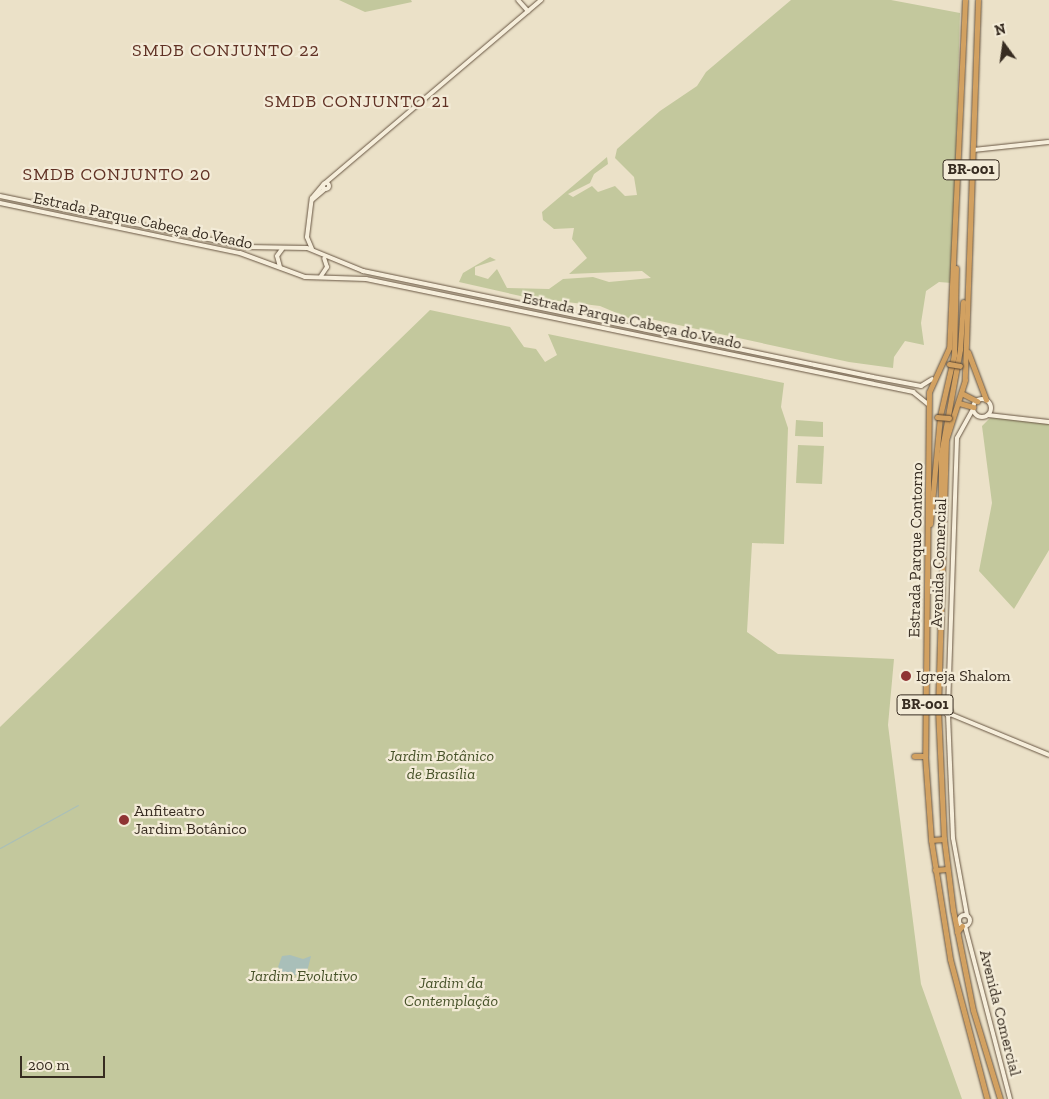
<!DOCTYPE html>
<meta charset="utf-8">
<style>
body{margin:0}
#map{position:relative;width:1049px;height:1099px;overflow:hidden;background:#ebe1c8;font-family:"Zilla Slab",serif}
div>[style]{position:absolute}
.green>*{inset:0;background:#c3c89d}
.water>*{inset:0;background:#a9bfb9}
.stream>*{height:1px;margin:-0.5px;padding:0 0.5px;transform-origin:0.5px;border-radius:0.5px;background:#a9bfb9}
.roads{filter:drop-shadow(0 0 1px #675542) drop-shadow(0 0 1px #675542)}
.secondary>*{height:4px;margin:-2px;padding:0 2px;transform-origin:2px;border-radius:2px;background:#f6eedb}
.secondary>.ring{margin:-2px;padding:0;box-sizing:content-box;background:none;border:4px solid #f6eedb;border-radius:50%}
.highway>*{height:5px;margin:-2.5px;padding:0 2.5px;transform-origin:2.5px;border-radius:2.5px;background:#d2a161}
.bridges{filter:drop-shadow(0 0 1px #544232) drop-shadow(0 0 1px #544232)}
.highway-bridge>*{height:5px;margin:-2.5px;padding:0 2.5px;transform-origin:2.5px;border-radius:2.5px;background:#d2a161}
.dots>*{width:14px;height:14px;translate:-50% -50%;box-sizing:border-box;border:2px solid #f3ebd7;border-radius:50%}
span{translate:-50% -50%;white-space:nowrap;text-align:center;line-height:1.15;-webkit-text-stroke:4.5px #f3ebd7;paint-order:stroke}
.shield-label span{padding:1px 4px;background:#f3ebd7;border:1px solid;border-radius:4px;-webkit-text-stroke-width:0}
.shield-label{font-size:15px;color:#372c21;font-weight:700}
.street-label{font-size:16px;color:#372c21}
.poi-label{font-size:16px;color:#372c21}
.left{translate:0 -50%;text-align:left}
.park-label{font-size:16px;color:#475229;font-style:italic}
.neighbourhood-label{font-size:18px;color:#603124;letter-spacing:1px}
.north{position:absolute;left:979px;top:20px;width:50px;height:50px;-webkit-text-stroke:4px #f3ebd7;paint-order:stroke;rotate:346deg;font-size:14px;font-weight:700;line-height:20px;text-align:center;color:#372c21}
.north::after{content:'';display:block;margin:auto;width:18px;height:22px;background:#372c21;clip-path:polygon(50% 0,100% 100%,50% 72%,0 100%)}
.scale{position:absolute;left:20px;top:1056px;width:85px;height:22px;box-sizing:border-box;border:2px solid #372c21;border-top:0;padding-left:6px;font-size:15px;line-height:18px;white-space:nowrap;color:#372c21;-webkit-text-stroke:4px #f3ebd7;paint-order:stroke}
</style>
<div id="map">
<div class="green">
<i style="clip-path:polygon(339px 0,411px 0,412px 2px,365px 12px)"></i>
<i style="clip-path:polygon(791px 0,891px 0,960px 13px,952px 283px,939px 282px,926px 291px,921px 323px,924px 345px,905px 341px,894px 357px,893px 368px,849px 362px,646px 318px,631px 319px,600px 306px,525px 297px,459px 282px,463px 273px,490px 257px,496px 260px,475px 267px,475px 275px,488px 279px,497px 269px,507px 288px,549px 289px,563px 279px,593px 277px,609px 282px,651px 278px,642px 271px,569px 274px,587px 258px,572px 239px,574px 228px,554px 229px,543px 220px,542px 212px,607px 157px,608px 164px,594px 174px,590px 183px,568px 194px,573px 197px,592px 186px,598px 192px,615px 186px,625px 196px,637px 195px,634px 177px,615px 158px,617px 149px,660px 111px,697px 86px,706px 72px)"></i>
<i style="clip-path:polygon(430px 310px,510px 327px,524px 347px,536px 349px,545px 362px,557px 355px,548px 334px,784px 383px,781px 407px,788px 428px,784px 544px,752px 543px,747px 632px,778px 654px,894px 659px,888px 725px,921px 984px,962px 1099px,0 1099px,0 727px)"></i>
<i style="clip-path:polygon(991px 417px,1049px 424px,1049px 550px,1014px 609px,979px 571px,992px 503px,982px 426px)"></i>
<i style="clip-path:polygon(796px 420px,823px 422px,823px 437px,795px 436px)"></i>
<i style="clip-path:polygon(798px 445px,824px 446px,822px 484px,796px 483px)"></i>
</div>
<div class="water">
<i style="clip-path:polygon(290px 955px,303px 959px,311px 956px,306px 976px,284px 974px,278px 967px,282px 956px)"></i>
</div>
<div class="stream">
<i style="left:0;top:848px;width:89px;rotate:-28.9deg"></i>
</div>
<div class="roads">
<div class="secondary">
<i style="left:518px;top:0;width:15px;rotate:48deg"></i>
<i style="left:973px;top:150px;width:76px;rotate:-6deg"></i>
<i class="ring" style="left:323px;top:183px;width:2px;height:2px"></i>
<i style="left:324px;top:184px;width:285px;rotate:-40.3deg"></i>
<i style="left:0;top:196px;width:251px;rotate:11.7deg"></i>
<i style="left:246px;top:247px;width:61px;rotate:0.9deg"></i>
<i style="left:307px;top:248px;width:61px;rotate:22.3deg"></i>
<i style="left:363px;top:271px;width:516px;rotate:11.75deg"></i>
<i style="left:868px;top:376px;width:54px;rotate:10.7deg"></i>
<i style="left:921px;top:386px;width:13px;rotate:-32deg"></i>
<i style="left:312px;top:200px;width:17px;rotate:-40deg"></i>
<i style="left:0;top:203px;width:245px;rotate:11.8deg"></i>
<i style="left:240px;top:253px;width:69px;rotate:20.3deg"></i>
<i style="left:305px;top:277px;width:61px;rotate:1.9deg"></i>
<i style="left:366px;top:279px;width:559px;rotate:11.67deg"></i>
<i style="left:913px;top:392px;width:19px;rotate:39deg"></i>
<i style="left:312px;top:249px;width:13px;rotate:-113deg"></i>
<i style="left:307px;top:237px;width:39px;rotate:-83deg"></i>
<i style="left:312px;top:198px;width:17px;rotate:-50deg"></i>
<i style="left:280px;top:267px;width:11px;rotate:-105deg"></i>
<i style="left:277px;top:256px;width:9px;rotate:-54deg"></i>
<i style="left:321px;top:276px;width:11px;rotate:-56deg"></i>
<i style="left:327px;top:267px;width:9px;rotate:-108deg"></i>
<i class="ring" style="left:973px;top:399px;width:14px;height:14px"></i>
<i style="left:988px;top:415px;width:61px;rotate:6.5deg"></i>
<i style="left:948px;top:709px;width:271px;rotate:-88.1deg"></i>
<i style="left:957px;top:438px;width:33px;rotate:-61deg"></i>
<i class="ring" style="left:945.5px;top:709.5px;width:1px;height:1px"></i>
<i style="left:948px;top:714px;width:124px;rotate:87.7deg"></i>
<i style="left:953px;top:838px;width:78px;rotate:79.7deg"></i>
<i style="left:950px;top:714px;width:107px;rotate:22.5deg"></i>
<i class="ring" style="left:958.5px;top:914.5px;width:7px;height:7px"></i>
<i style="left:965px;top:926px;width:179px;rotate:75.4deg"></i>
</div>
<div class="highway">
<i style="left:965px;top:0;width:348px;rotate:92.6deg"></i>
<i style="left:949px;top:348px;width:48px;rotate:114.4deg"></i>
<i style="left:929px;top:392px;width:364px;rotate:90.6deg"></i>
<i style="left:925px;top:756px;width:84px;rotate:85.9deg"></i>
<i style="left:931px;top:840px;width:121px;rotate:80.9deg"></i>
<i style="left:950px;top:959px;width:145px;rotate:75.2deg"></i>
<i style="left:978px;top:0;width:380px;rotate:92deg"></i>
<i style="left:965px;top:380px;width:63px;rotate:107.6deg"></i>
<i style="left:946px;top:440px;width:269px;rotate:91.7deg"></i>
<i style="left:938px;top:709px;width:130px;rotate:87.4deg"></i>
<i style="left:944px;top:839px;width:72px;rotate:82.8deg"></i>
<i style="left:953px;top:910px;width:102px;rotate:78.7deg"></i>
<i style="left:973px;top:1010px;width:93px;rotate:73.1deg"></i>
<i style="left:968px;top:352px;width:51px;rotate:69.4deg"></i>
<i style="left:963px;top:394px;width:16px;rotate:27deg"></i>
<i style="left:959px;top:403px;width:15px;rotate:16deg"></i>
<i style="left:941px;top:499px;width:45px;rotate:-90deg"></i>
<i style="left:941px;top:454px;width:107px;rotate:-79.7deg"></i>
<i style="left:960px;top:349px;width:47px;rotate:-86.3deg"></i>
<i style="left:930px;top:524px;width:108px;rotate:-84.7deg"></i>
<i style="left:940px;top:416px;width:63px;rotate:-77.1deg"></i>
<i style="left:954px;top:355px;width:87px;rotate:-88.7deg"></i>
<i style="left:938px;top:703px;width:11px;rotate:41deg"></i>
<i style="left:914px;top:756px;width:11px"></i>
<i style="left:931px;top:840px;width:13px;rotate:-4deg"></i>
<i style="left:935px;top:870px;width:12px;rotate:-5deg"></i>
<i style="left:957px;top:932px;width:8px;rotate:-50deg"></i>
</div>
</div>
<div class="bridges">
<div class="highway-bridge">
<i style="left:949px;top:364px;width:11px;rotate:10deg"></i>
<i style="left:937px;top:417px;width:12px;rotate:5deg"></i>
</div>
</div>
<div class="dots">
<i style="left:906px;top:676px;background:#8f3434"></i>
<i style="left:124px;top:820px;background:#8f3434"></i>
</div>
<div class="shield-label">
<span style="left:971px;top:170px">BR-001</span>
<span style="left:925px;top:705px">BR-001</span>
</div>
<div class="street-label">
<span style="left:143px;top:221px;rotate:12deg">Estrada Parque Cabeça do Veado</span>
<span style="left:632px;top:321px;rotate:12deg">Estrada Parque Cabeça do Veado</span>
<span style="left:916px;top:550px;rotate:-89deg">Estrada Parque Contorno</span>
<span style="left:939px;top:563px;rotate:-88deg">Avenida Comercial</span>
<span style="left:1000px;top:1013px;rotate:76deg">Avenida Comercial</span>
</div>
<div class="poi-label">
<span class="left" style="left:916px;top:676px">Igreja Shalom</span>
<span class="left" style="left:134px;top:820px">Anfiteatro<br>Jardim Botânico</span>
</div>
<div class="park-label">
<span style="left:441px;top:765px">Jardim Botânico<br>de Brasília</span>
<span style="left:303px;top:976px">Jardim Evolutivo</span>
<span style="left:451px;top:992px">Jardim da<br>Contemplação</span>
</div>
<div class="neighbourhood-label">
<span style="left:226px;top:50px">SMDB CONJUNTO 22</span>
<span style="left:357px;top:101px">SMDB CONJUNTO 21</span>
<span style="left:117px;top:174px">SMDB CONJUNTO 20</span>
</div>
<div class="north">N</div>
<div class="scale">200 m</div>
</div>
